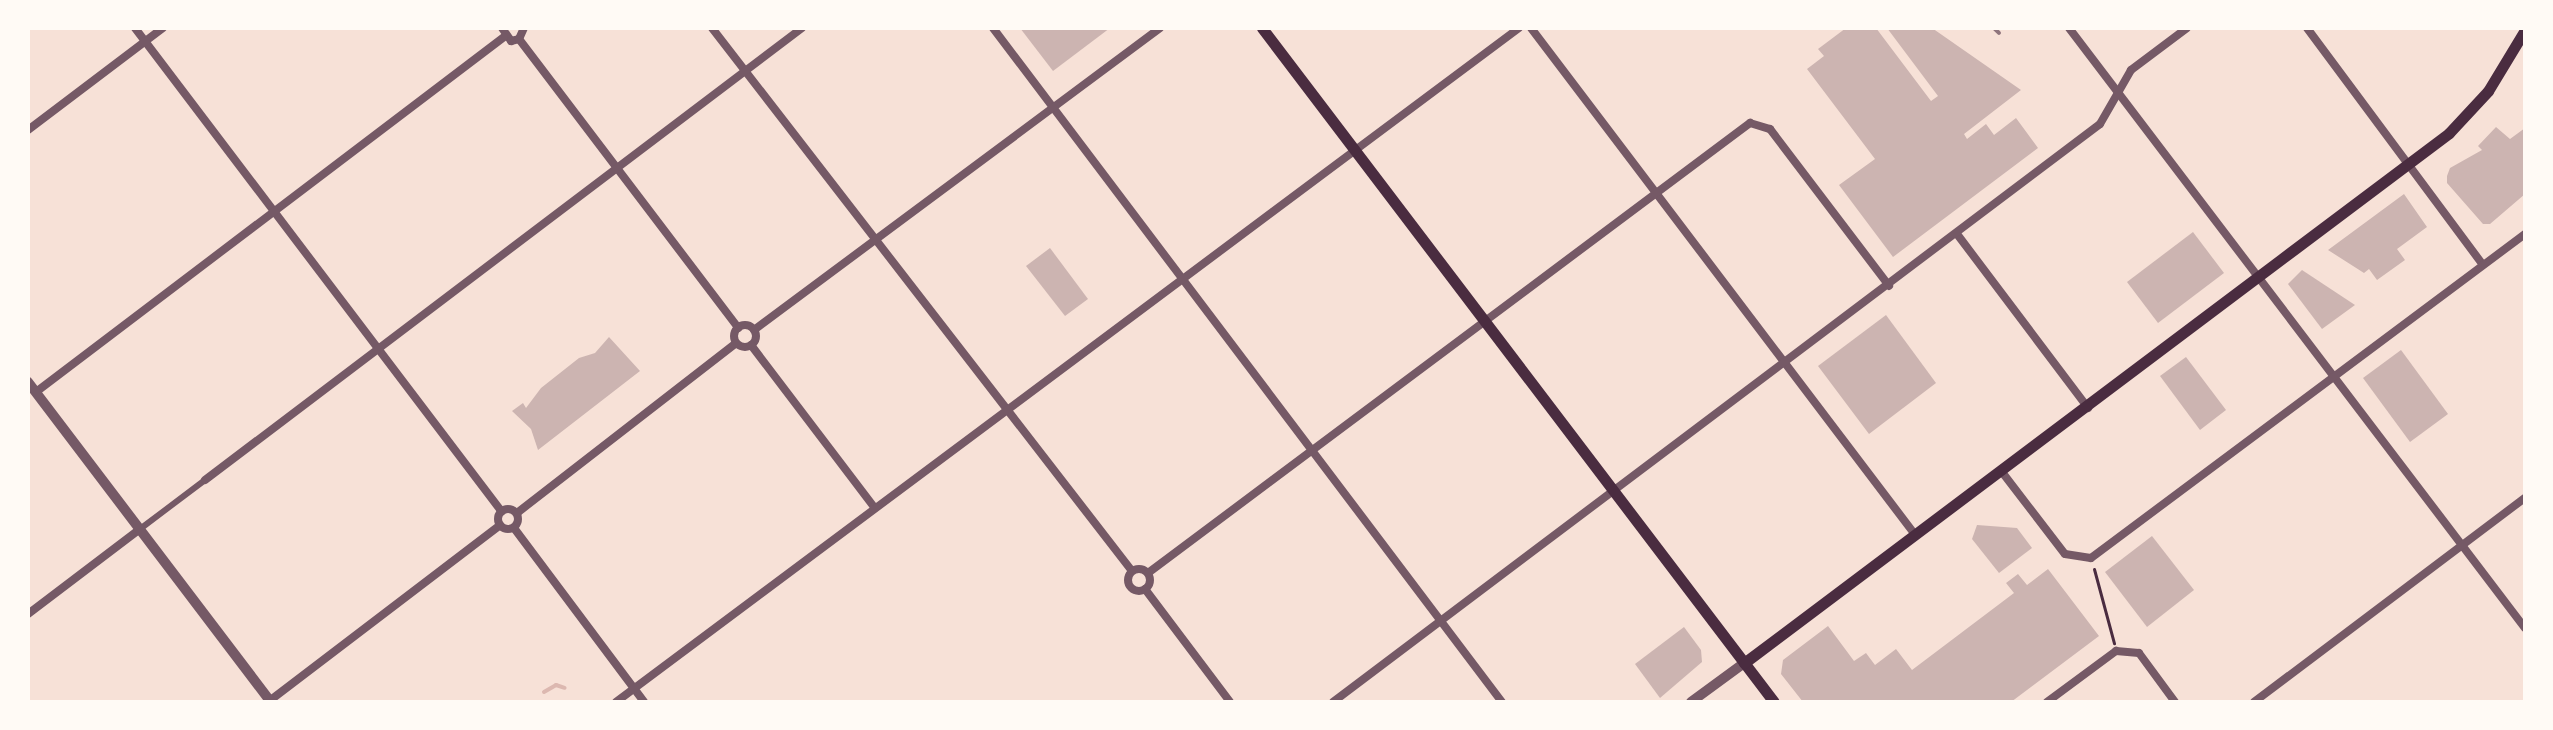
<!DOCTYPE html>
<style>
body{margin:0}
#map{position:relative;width:2553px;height:730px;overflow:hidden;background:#f7e1d7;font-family:"Exo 2",sans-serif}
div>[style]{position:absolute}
.stream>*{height:4px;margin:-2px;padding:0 2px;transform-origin:2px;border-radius:2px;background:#dcb8b0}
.building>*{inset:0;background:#ccb4b1}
.path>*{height:3px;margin:-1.5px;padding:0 1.5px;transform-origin:1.5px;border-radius:1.5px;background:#4a2c40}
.pedestrian>*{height:6px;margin:-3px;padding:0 3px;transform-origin:3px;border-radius:3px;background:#755966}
.minor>*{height:8px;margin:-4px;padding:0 4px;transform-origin:4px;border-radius:4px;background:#755966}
.minor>.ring{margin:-4px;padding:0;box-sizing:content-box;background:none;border:8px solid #755966;border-radius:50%}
.tertiary>*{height:10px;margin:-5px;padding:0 5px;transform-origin:5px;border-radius:5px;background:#755966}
.secondary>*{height:11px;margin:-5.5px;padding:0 5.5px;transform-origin:5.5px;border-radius:5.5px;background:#4a2c40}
.rail>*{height:4px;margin:-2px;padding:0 2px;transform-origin:2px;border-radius:2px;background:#8f747c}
span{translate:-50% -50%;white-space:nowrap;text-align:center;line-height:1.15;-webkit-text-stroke:8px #fffaf5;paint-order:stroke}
.frame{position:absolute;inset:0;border:30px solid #fffaf5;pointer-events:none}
</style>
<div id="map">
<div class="stream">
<i style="left:544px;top:692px;width:14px;rotate:-30deg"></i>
<i style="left:556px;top:685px;width:9px;rotate:18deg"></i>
</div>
<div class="building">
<i style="clip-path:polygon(1020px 28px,1110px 28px,1053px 71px)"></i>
<i style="clip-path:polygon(1846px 28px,1876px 28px,1931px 101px,1938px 96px,1887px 28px,1932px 28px,2021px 90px,1964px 134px,1967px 139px,1986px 124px,1994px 135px,2016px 118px,2038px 148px,1893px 257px,1839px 185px,1875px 159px,1807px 69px,1824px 56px,1818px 49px)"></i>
<i style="clip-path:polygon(2496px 127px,2510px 139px,2525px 128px,2525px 194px,2490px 224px,2483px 224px,2447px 183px,2447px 176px,2450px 168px,2482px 150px,2478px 146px)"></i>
<i style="clip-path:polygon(2404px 194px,2427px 227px,2397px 249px,2405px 260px,2377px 280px,2369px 269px,2364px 273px,2328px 250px)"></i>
<i style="clip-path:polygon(2193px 232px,2224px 273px,2158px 323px,2127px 282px)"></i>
<i style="clip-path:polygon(1050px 248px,1088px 299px,1065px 316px,1026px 266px)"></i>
<i style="clip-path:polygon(2302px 270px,2355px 305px,2322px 329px,2288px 284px)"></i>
<i style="clip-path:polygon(1886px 315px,1936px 383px,1869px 434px,1818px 366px)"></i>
<i style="clip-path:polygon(609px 337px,640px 371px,538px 450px,531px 429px,512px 411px,523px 403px,526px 408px,541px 388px,579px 358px,595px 353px)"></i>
<i style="clip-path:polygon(2401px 350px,2448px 414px,2410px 442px,2363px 378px)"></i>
<i style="clip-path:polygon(2186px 357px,2226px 410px,2200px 430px,2160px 376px)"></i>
<i style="clip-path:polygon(1977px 525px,2017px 528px,2032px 548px,1999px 573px,1972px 539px)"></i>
<i style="clip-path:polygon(2152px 536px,2194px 590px,2147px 627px,2105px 572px)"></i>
<i style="clip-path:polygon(2048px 569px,2099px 636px,2011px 702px,1803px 702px,1781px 674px,1783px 660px,1828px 626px,1854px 661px,1866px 653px,1875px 665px,1896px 649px,1912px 670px,2014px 593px,2006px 583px,2018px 574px,2027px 585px)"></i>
<i style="clip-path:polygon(1684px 627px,1701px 650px,1702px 662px,1660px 698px,1635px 664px)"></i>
</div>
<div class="path">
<i style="left:2094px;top:569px;width:77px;rotate:74.9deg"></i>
</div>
<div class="pedestrian">
<i style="left:140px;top:529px;width:81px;rotate:-37deg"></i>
</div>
<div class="minor">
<i style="left:135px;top:28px;width:607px;rotate:52.83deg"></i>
<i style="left:502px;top:28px;width:16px;rotate:55deg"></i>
<i style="left:511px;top:41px;width:8px;rotate:-14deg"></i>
<i style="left:519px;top:39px;width:12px;rotate:-66deg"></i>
<i style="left:712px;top:28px;width:686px;rotate:52.28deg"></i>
<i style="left:993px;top:28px;width:845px;rotate:52.94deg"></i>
<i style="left:1531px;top:28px;width:637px;rotate:52.84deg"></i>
<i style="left:2069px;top:28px;width:754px;rotate:52.77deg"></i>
<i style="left:2307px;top:28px;width:295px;rotate:53.4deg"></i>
<i style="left:519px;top:39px;width:363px;rotate:52.8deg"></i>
<i style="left:28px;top:130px;width:169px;rotate:-37.1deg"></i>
<i style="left:1957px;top:234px;width:218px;rotate:53deg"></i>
<i class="ring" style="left:734px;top:325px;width:14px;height:14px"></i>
<i style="left:754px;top:330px;width:506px;rotate:-36.64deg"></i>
<i style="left:751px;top:345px;width:203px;rotate:52.8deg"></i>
<i style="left:36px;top:392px;width:587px;rotate:-37.18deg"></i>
<i style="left:2002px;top:472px;width:103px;rotate:52.5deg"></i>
<i style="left:2065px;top:554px;width:26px;rotate:9deg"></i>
<i style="left:2091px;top:558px;width:542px;rotate:-36.74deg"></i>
<i style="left:205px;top:480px;width:749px;rotate:-37.13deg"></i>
<i class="ring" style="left:498px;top:509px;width:12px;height:12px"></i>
<i style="left:517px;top:513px;width:277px;rotate:-37.8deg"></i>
<i style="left:514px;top:528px;width:217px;rotate:53.2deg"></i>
<i class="ring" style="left:1128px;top:569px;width:14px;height:14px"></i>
<i style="left:1148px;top:573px;width:752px;rotate:-36.78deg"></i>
<i style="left:1750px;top:123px;width:21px;rotate:17deg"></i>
<i style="left:1770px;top:129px;width:197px;rotate:52.8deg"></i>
<i style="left:1145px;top:589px;width:141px;rotate:53deg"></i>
<i style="left:28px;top:614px;width:141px;rotate:-37.2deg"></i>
<i style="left:268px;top:702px;width:292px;rotate:-37.3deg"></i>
<i style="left:616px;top:702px;width:1127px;rotate:-36.74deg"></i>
<i style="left:1333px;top:702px;width:960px;rotate:-37deg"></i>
<i style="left:2100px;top:124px;width:62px;rotate:-60.1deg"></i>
<i style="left:2131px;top:70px;width:70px;rotate:-36.9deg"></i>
<i style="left:2047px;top:702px;width:86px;rotate:-36.5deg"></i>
<i style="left:2116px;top:651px;width:23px;rotate:5deg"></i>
<i style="left:2139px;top:653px;width:61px;rotate:53.7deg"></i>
<i style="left:2254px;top:702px;width:339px;rotate:-37deg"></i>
</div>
<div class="tertiary">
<i style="left:28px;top:382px;width:402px;rotate:52.8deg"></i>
<i style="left:1691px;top:702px;width:66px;rotate:-36.3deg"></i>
</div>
<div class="secondary">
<i style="left:1262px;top:28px;width:846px;rotate:52.78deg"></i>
<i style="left:1744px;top:663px;width:882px;rotate:-36.93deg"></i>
<i style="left:2449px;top:133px;width:57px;rotate:-47.1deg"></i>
<i style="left:2488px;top:91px;width:71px;rotate:-58.8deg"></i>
</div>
<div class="rail">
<i style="left:1994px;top:28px;width:7px;rotate:45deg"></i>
</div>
<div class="frame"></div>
</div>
